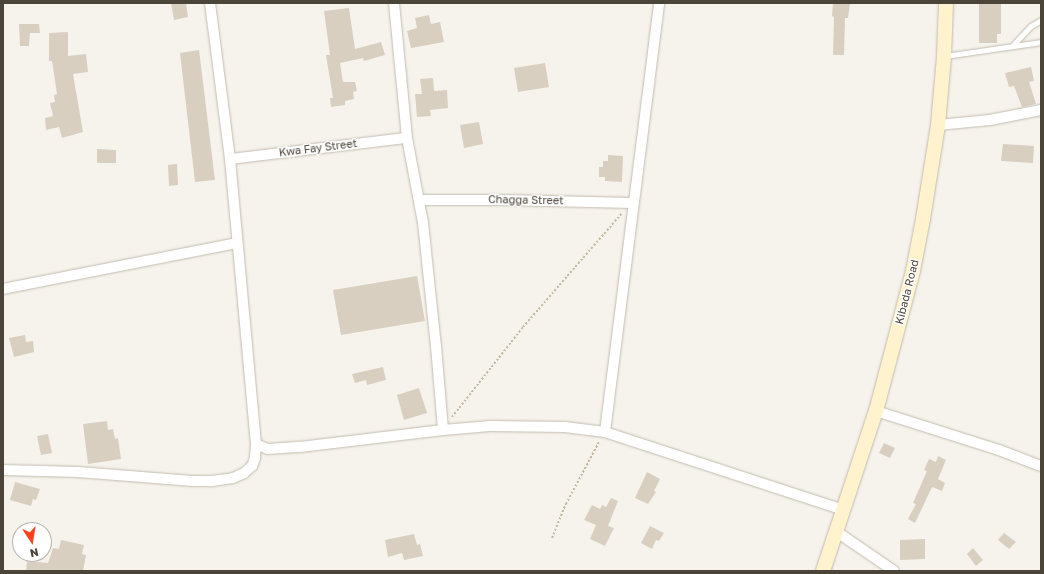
<!DOCTYPE html>
<style>
body{margin:0}
#map{position:relative;width:1044px;height:574px;overflow:hidden;background:#f6f3ec;font-family:"Golos Text",sans-serif}
div>[style]{position:absolute}
.building>*{inset:0;background:#d8cfc1}
.path>*{height:2px;margin-top:-1px;transform-origin:0;background:repeating-linear-gradient(90deg,#c4b79f 0 2px,transparent 0 4px)}
.roads{filter:drop-shadow(0 0 1px #c2bbae) drop-shadow(0 0 1px #c2bbae)}
.lane>*{height:5px;margin:-2.5px;padding:0 2.5px;transform-origin:2.5px;border-radius:2.5px;background:#fff}
.street>*{height:10px;margin:-5px;padding:0 5px;transform-origin:5px;border-radius:5px;background:#fff}
.secondary>*{height:14px;margin:-7px;padding:0 7px;transform-origin:7px;border-radius:7px;background:#fff3cd}
span{translate:-50% -50%;white-space:nowrap;text-align:center;line-height:1.15;-webkit-text-stroke:3px #fff;paint-order:stroke}
.street-label{font-size:11px;color:#4b4439}
.frame{position:absolute;inset:0;border:4px solid #4b4439;pointer-events:none}
.north{position:absolute;left:12px;top:522px;width:40px;height:40px;box-sizing:border-box;background:#fff;border:1px solid #b7b4b0;border-radius:50%;rotate:168deg;font-size:11px;font-weight:700;line-height:16px;text-align:center;color:#4b4439}
.north::after{content:'';display:block;margin:auto;width:14px;height:18px;background:#fc3f1d;clip-path:polygon(50% 0,100% 100%,50% 72%,0 100%)}
</style>
<div id="map">
<div class="building">
<i style="clip-path:polygon(171px 3px,186px 3px,188px 17px,174px 20px)"></i>
<i style="clip-path:polygon(833px 3px,850px 3px,848px 18px,845px 18px,844px 55px,833px 55px,834px 17px,832px 16px)"></i>
<i style="clip-path:polygon(979px 3px,1001px 3px,1001px 34px,997px 34px,997px 43px,979px 43px)"></i>
<i style="clip-path:polygon(349px 8px,355px 49px,381px 42px,385px 55px,364px 61px,363px 58px,340px 63px,343px 82px,355px 82px,357px 91px,353px 92px,354px 99px,345px 101px,345px 105px,331px 107px,330px 98px,333px 98px,326px 55px,330px 55px,324px 11px)"></i>
<i style="clip-path:polygon(429px 15px,431px 24px,440px 22px,444px 42px,411px 48px,407px 31px,417px 28px,415px 18px)"></i>
<i style="clip-path:polygon(19px 24px,39px 24px,40px 33px,30px 33px,29px 46px,20px 46px)"></i>
<i style="clip-path:polygon(68px 32px,68px 56px,86px 54px,88px 72px,73px 74px,83px 132px,62px 138px,59px 127px,46px 130px,45px 118px,53px 116px,50px 103px,55px 102px,54px 95px,57px 94px,52px 61px,49px 61px,49px 33px)"></i>
<i style="clip-path:polygon(199px 50px,215px 180px,195px 182px,180px 53px)"></i>
<i style="clip-path:polygon(545px 63px,549px 87px,518px 92px,514px 68px)"></i>
<i style="clip-path:polygon(1031px 67px,1034px 81px,1029px 82px,1036px 104px,1022px 107px,1014px 86px,1009px 87px,1005px 73px)"></i>
<i style="clip-path:polygon(433px 78px,434px 91px,447px 90px,448px 108px,430px 110px,431px 116px,417px 117px,415px 94px,422px 94px,420px 79px)"></i>
<i style="clip-path:polygon(479px 122px,483px 144px,464px 148px,460px 125px)"></i>
<i style="clip-path:polygon(1003px 144px,1034px 146px,1033px 163px,1001px 161px)"></i>
<i style="clip-path:polygon(97px 149px,116px 150px,116px 163px,97px 163px)"></i>
<i style="clip-path:polygon(608px 155px,623px 156px,622px 182px,605px 181px,605px 177px,599px 177px,599px 167px,603px 167px,603px 161px,608px 161px)"></i>
<i style="clip-path:polygon(177px 164px,178px 185px,169px 186px,168px 165px)"></i>
<i style="clip-path:polygon(417px 276px,425px 321px,341px 335px,333px 290px)"></i>
<i style="clip-path:polygon(25px 335px,26px 342px,33px 341px,34px 352px,14px 357px,9px 338px)"></i>
<i style="clip-path:polygon(383px 367px,386px 380px,367px 385px,366px 380px,355px 383px,352px 374px)"></i>
<i style="clip-path:polygon(419px 388px,427px 413px,404px 420px,397px 395px)"></i>
<i style="clip-path:polygon(107px 421px,108px 430px,113px 429px,115px 439px,118px 438px,121px 459px,88px 464px,83px 424px)"></i>
<i style="clip-path:polygon(48px 434px,52px 453px,41px 455px,37px 436px)"></i>
<i style="clip-path:polygon(884px 443px,895px 448px,890px 458px,879px 453px)"></i>
<i style="clip-path:polygon(938px 456px,946px 460px,938px 479px,945px 483px,942px 491px,932px 487px,915px 523px,908px 519px,916px 504px,913px 503px,927px 471px,924px 470px,929px 459px,936px 462px)"></i>
<i style="clip-path:polygon(647px 472px,660px 479px,654px 491px,656px 492px,648px 504px,635px 498px)"></i>
<i style="clip-path:polygon(15px 482px,40px 489px,36px 500px,33px 499px,31px 506px,10px 500px)"></i>
<i style="clip-path:polygon(611px 498px,618px 501px,608px 526px,614px 528px,605px 546px,590px 539px,596px 525px,584px 520px,592px 505px,600px 509px,602px 505px,606px 507px)"></i>
<i style="clip-path:polygon(650px 526px,664px 533px,659px 541px,656px 540px,652px 549px,641px 543px)"></i>
<i style="clip-path:polygon(1004px 533px,1016px 542px,1009px 549px,998px 540px)"></i>
<i style="clip-path:polygon(414px 534px,417px 545px,420px 544px,423px 556px,404px 560px,402px 553px,388px 557px,385px 540px)"></i>
<i style="clip-path:polygon(925px 539px,925px 559px,900px 560px,900px 540px)"></i>
<i style="clip-path:polygon(61px 540px,84px 545px,82px 554px,86px 555px,83px 571px,26px 571px,27px 561px,48px 563px,53px 548px,59px 549px)"></i>
<i style="clip-path:polygon(973px 548px,983px 560px,976px 566px,967px 554px)"></i>
</div>
<div class="path">
<i style="left:452px;top:417px;width:115px;rotate:-51.7deg"></i>
<i style="left:523px;top:327px;width:151px;rotate:-49deg"></i>
<i style="left:552px;top:538px;width:37px;rotate:-68deg"></i>
<i style="left:566px;top:504px;width:70px;rotate:-62deg"></i>
</div>
<div class="roads">
<div class="lane">
<i style="left:1013px;top:45px;width:26px;rotate:-47deg"></i>
<i style="left:1031px;top:26px;width:12px;rotate:-31deg"></i>
<i style="left:945px;top:56px;width:97px;rotate:-8.3deg"></i>
</div>
<div class="street">
<i style="left:210px;top:3px;width:157px;rotate:82.7deg"></i>
<i style="left:230px;top:159px;width:286px;rotate:84.8deg"></i>
<i style="left:256px;top:444px;width:13px;rotate:23deg"></i>
<i style="left:268px;top:449px;width:32px;rotate:-4deg"></i>
<i style="left:300px;top:447px;width:144px;rotate:-6.8deg"></i>
<i style="left:443px;top:430px;width:47px;rotate:-4.9deg"></i>
<i style="left:490px;top:426px;width:75px;rotate:0.8deg"></i>
<i style="left:565px;top:427px;width:40px;rotate:7.1deg"></i>
<i style="left:605px;top:432px;width:251px;rotate:18.1deg"></i>
<i style="left:394px;top:3px;width:136px;rotate:84.5deg"></i>
<i style="left:407px;top:138px;width:86px;rotate:79.3deg"></i>
<i style="left:423px;top:223px;width:124px;rotate:84deg"></i>
<i style="left:436px;top:346px;width:84px;rotate:85.2deg"></i>
<i style="left:938px;top:125px;width:52px;rotate:-5.5deg"></i>
<i style="left:990px;top:120px;width:52px;rotate:-11.1deg"></i>
<i style="left:230px;top:159px;width:178px;rotate:-6.8deg"></i>
<i style="left:419px;top:200px;width:83px"></i>
<i style="left:502px;top:200px;width:131px;rotate:1.3deg"></i>
<i style="left:3px;top:289px;width:238px;rotate:-11.1deg"></i>
<i style="left:876px;top:411px;width:129px;rotate:17.6deg"></i>
<i style="left:999px;top:450px;width:45px;rotate:20.9deg"></i>
<i style="left:605px;top:432px;width:432px;rotate:-82.8deg"></i>
<i style="left:3px;top:470px;width:75px;rotate:1.5deg"></i>
<i style="left:78px;top:472px;width:115px;rotate:4.5deg"></i>
<i style="left:193px;top:481px;width:19px"></i>
<i style="left:212px;top:481px;width:21px;rotate:-8deg"></i>
<i style="left:233px;top:478px;width:12px;rotate:-24deg"></i>
<i style="left:244px;top:473px;width:11px;rotate:-41deg"></i>
<i style="left:252px;top:466px;width:9px;rotate:-69deg"></i>
<i style="left:255px;top:458px;width:14px;rotate:-86deg"></i>
<i style="left:837px;top:532px;width:69px;rotate:34.4deg"></i>
</div>
<div class="secondary">
<i style="left:823px;top:571px;width:169px;rotate:-71.7deg"></i>
<i style="left:876px;top:411px;width:145px;rotate:-75.2deg"></i>
<i style="left:913px;top:271px;width:53px;rotate:-79.1deg"></i>
<i style="left:923px;top:219px;width:95px;rotate:-80.9deg"></i>
<i style="left:938px;top:125px;width:69px;rotate:-85deg"></i>
<i style="left:944px;top:56px;width:53px;rotate:-87.8deg"></i>
</div>
</div>
<div class="street-label">
<span style="left:318px;top:148px;rotate:-7deg">Kwa Fay Street</span>
<span style="left:526px;top:200px;rotate:1deg">Chagga Street</span>
<span style="left:907px;top:292px;rotate:-76deg">Kibada Road</span>
</div>
<div class="frame"></div>
<div class="north">N</div>
</div>
